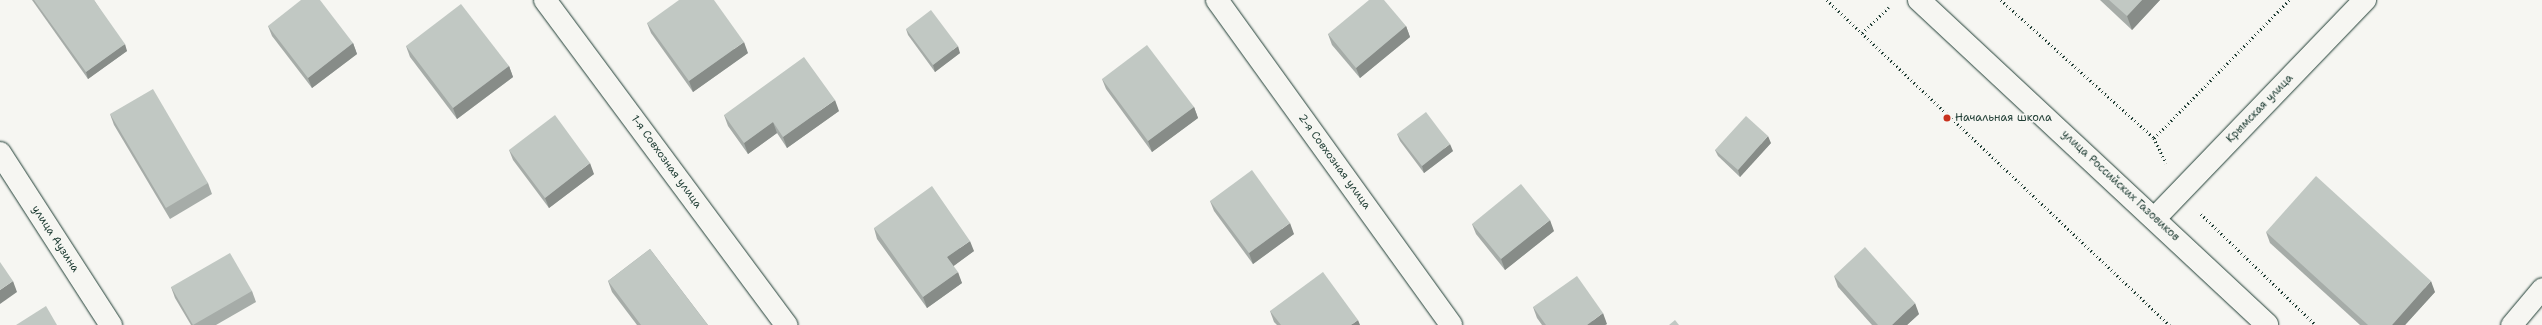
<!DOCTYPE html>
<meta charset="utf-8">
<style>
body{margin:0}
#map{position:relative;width:2542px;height:325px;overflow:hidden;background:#f6f6f2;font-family:"Shantell Sans",sans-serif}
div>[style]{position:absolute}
.path>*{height:2.5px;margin-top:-1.25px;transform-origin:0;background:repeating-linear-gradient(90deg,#1f3d34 0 1px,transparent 0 4px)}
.roads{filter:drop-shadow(0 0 1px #1f3d34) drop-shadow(0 0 1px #1f3d34)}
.service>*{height:21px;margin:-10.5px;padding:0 10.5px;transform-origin:10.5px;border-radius:10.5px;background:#f6f6f2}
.minor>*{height:22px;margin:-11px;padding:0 11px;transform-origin:11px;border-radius:11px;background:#f6f6f2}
.secondary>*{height:22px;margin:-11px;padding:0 11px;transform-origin:11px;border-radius:11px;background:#f6f6f2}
.wall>*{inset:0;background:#a6aca8}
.shaded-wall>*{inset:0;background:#878c88}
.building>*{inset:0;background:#c1c8c3}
.dots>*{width:11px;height:11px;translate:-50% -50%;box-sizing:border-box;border:2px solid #f6f6f2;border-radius:50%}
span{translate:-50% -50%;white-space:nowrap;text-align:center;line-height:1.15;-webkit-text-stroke:3.5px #f6f6f2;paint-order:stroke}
.street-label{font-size:11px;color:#1f3d34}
.poi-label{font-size:11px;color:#1f3d34}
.left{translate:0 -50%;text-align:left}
</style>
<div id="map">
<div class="path">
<i style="left:1827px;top:0;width:473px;rotate:43.5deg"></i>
<i style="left:2001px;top:0;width:206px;rotate:42deg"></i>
<i style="left:2154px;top:138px;width:28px;rotate:64deg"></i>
<i style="left:1862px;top:33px;width:37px;rotate:-44deg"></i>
<i style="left:2154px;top:138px;width:193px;rotate:-45.6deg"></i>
<i style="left:2201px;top:214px;width:160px;rotate:44deg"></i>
</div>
<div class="roads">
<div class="service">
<i style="left:2511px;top:325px;width:48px;rotate:-50deg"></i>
</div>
<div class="minor">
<i style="left:545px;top:0;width:405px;rotate:53.4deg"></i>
<i style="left:1217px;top:0;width:400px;rotate:54.2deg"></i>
<i style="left:0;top:153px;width:205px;rotate:57.2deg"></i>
<i style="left:2155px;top:218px;width:303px;rotate:-46.1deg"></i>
</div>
<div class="secondary">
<i style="left:1919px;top:0;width:476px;rotate:43deg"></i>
</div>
</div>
<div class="wall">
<i style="clip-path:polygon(32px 0,94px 0,127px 51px,88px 79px)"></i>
<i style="clip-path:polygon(2100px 0,2160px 0,2132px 30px)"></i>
<i style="clip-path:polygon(647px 23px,748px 53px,693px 92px,651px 33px)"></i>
<i style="clip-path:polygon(268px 26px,353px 43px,357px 54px,312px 88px,272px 36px)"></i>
<i style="clip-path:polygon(1406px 26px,1410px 37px,1360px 78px,1332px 45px,1328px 34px)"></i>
<i style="clip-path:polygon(906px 29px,960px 53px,935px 72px,908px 35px)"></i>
<i style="clip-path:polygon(406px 46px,509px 66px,513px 77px,457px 119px,410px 57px)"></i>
<i style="clip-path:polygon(1102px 79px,1194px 107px,1198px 118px,1152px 152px,1106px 89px)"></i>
<i style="clip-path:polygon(839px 111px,787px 148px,777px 133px,748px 154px,728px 126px,724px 115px)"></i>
<i style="clip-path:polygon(110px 114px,208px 183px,212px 194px,170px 219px,114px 125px)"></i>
<i style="clip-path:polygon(1397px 134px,1453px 151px,1424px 173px,1400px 141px)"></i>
<i style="clip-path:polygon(1771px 143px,1740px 177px,1718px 156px,1715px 150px)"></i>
<i style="clip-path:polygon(509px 150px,594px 174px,549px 208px,513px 160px)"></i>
<i style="clip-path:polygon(1210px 201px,1294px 234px,1253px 264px,1214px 211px)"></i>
<i style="clip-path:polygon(1472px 224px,1554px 231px,1505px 270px,1476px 234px)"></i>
<i style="clip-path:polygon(874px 228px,974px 251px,953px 266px,962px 283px,927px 308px,877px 239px)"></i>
<i style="clip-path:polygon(2266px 232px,2435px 292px,2405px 325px,2360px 325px,2270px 243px)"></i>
<i style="clip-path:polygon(650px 249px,708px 325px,637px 325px,612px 292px,608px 281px)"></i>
<i style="clip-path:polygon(1834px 276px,1919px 314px,1907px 325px,1872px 325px,1838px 287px)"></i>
<i style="clip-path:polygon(171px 287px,252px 291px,256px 302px,216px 325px,191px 325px,175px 298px)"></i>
<i style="clip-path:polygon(1533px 307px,1607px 324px,1605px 325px,1542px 325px,1537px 318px)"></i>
<i style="clip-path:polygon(1270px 311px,1360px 325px,1277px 325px,1274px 322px)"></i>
</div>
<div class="shaded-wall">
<i style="clip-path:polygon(2142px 0,2160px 0,2132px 30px,2127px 16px)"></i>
<i style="clip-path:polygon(1406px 26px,1410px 37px,1360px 78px,1356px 68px)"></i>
<i style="clip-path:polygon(744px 42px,748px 53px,693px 92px,689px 81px)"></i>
<i style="clip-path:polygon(353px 43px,357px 54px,312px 88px,308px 78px)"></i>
<i style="clip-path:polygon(125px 44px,127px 51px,88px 79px,86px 72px)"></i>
<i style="clip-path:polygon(958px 46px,960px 53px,935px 72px,933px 65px)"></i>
<i style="clip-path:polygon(509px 66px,513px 77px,457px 119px,453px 108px)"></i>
<i style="clip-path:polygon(835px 100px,839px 111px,787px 148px,783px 137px)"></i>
<i style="clip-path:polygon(1194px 107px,1198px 118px,1152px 152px,1148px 141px)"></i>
<i style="clip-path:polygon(773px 122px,777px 133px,748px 154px,744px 143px)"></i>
<i style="clip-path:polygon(1768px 136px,1771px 143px,1740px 177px,1738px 170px)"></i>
<i style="clip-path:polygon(1450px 144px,1453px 151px,1424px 173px,1422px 166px)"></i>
<i style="clip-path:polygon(590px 163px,594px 174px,549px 208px,545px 198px)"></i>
<i style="clip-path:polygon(1550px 220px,1554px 231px,1505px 270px,1501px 259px)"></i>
<i style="clip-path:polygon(1290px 223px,1294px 234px,1253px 264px,1249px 253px)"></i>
<i style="clip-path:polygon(970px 241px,974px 251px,951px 268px,947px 257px)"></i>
<i style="clip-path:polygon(958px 272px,962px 283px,927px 308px,923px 297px)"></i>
<i style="clip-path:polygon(13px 281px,17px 292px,0 304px,0 290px)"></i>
<i style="clip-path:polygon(2431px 281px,2435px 292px,2405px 325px,2392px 325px)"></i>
<i style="clip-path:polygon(1915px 303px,1919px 314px,1907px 325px,1892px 325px)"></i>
<i style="clip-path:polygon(1603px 313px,1607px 324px,1605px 325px,1587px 325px)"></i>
<i style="clip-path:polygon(1358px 320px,1360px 325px,1351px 325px)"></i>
</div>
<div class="building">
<i style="clip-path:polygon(34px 0,94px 0,125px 44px,86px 72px)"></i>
<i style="clip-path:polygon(301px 0,320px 0,353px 43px,308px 78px,268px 26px)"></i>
<i style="clip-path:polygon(679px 0,714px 0,744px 42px,689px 81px,647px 23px)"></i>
<i style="clip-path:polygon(1369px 0,1384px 0,1406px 26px,1356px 68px,1328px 34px)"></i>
<i style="clip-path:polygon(2109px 0,2142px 0,2127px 16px)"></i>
<i style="clip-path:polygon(461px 4px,509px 66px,453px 108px,406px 46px)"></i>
<i style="clip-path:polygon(931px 10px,958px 46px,933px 65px,906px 29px)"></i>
<i style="clip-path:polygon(1147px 45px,1194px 107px,1148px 141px,1102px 79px)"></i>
<i style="clip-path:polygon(804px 57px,835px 100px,783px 137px,773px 122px,744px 143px,724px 115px)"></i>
<i style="clip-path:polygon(153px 89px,208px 183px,166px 208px,110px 114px)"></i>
<i style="clip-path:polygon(1426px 112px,1450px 144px,1422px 166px,1397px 134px)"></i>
<i style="clip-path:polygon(555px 115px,590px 163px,545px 198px,509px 150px)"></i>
<i style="clip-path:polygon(1746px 116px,1768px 136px,1738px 170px,1715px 150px)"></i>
<i style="clip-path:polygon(1252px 170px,1290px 223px,1249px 253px,1210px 201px)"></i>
<i style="clip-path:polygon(2316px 176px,2431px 281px,2392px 325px,2368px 325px,2266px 232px)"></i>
<i style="clip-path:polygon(1521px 184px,1550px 220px,1501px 259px,1472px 224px)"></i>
<i style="clip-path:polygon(932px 186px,970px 241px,947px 257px,958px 272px,923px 297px,874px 228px)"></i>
<i style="clip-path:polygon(1865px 247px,1915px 303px,1892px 325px,1878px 325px,1834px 276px)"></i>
<i style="clip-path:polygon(650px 249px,707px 324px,707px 325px,641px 325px,608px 281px)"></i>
<i style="clip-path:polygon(230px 253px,252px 291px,193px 325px,171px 287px)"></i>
<i style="clip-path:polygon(0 262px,13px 281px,0 290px)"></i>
<i style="clip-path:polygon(1323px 272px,1358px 320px,1351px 325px,1281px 325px,1270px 311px)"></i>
<i style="clip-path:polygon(1577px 276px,1603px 313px,1587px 325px,1546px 325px,1533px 307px)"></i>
<i style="clip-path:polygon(46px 306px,57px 325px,16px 325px)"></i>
<i style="clip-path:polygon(1675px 320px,1679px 325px,1669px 325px)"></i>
</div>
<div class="dots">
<i style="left:1947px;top:118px;background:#c8321e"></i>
</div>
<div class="street-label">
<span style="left:2260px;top:109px;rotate:-46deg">Крымская улица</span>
<span style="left:666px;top:162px;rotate:54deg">1-я Совхозная улица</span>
<span style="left:1334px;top:162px;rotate:54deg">2-я Совхозная улица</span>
<span style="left:2120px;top:186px;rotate:43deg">улица Российских Газовиков</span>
<span style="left:55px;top:239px;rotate:57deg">улица Аузина</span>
</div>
<div class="poi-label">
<span class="left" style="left:1955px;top:118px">Начальная школа</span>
</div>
</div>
